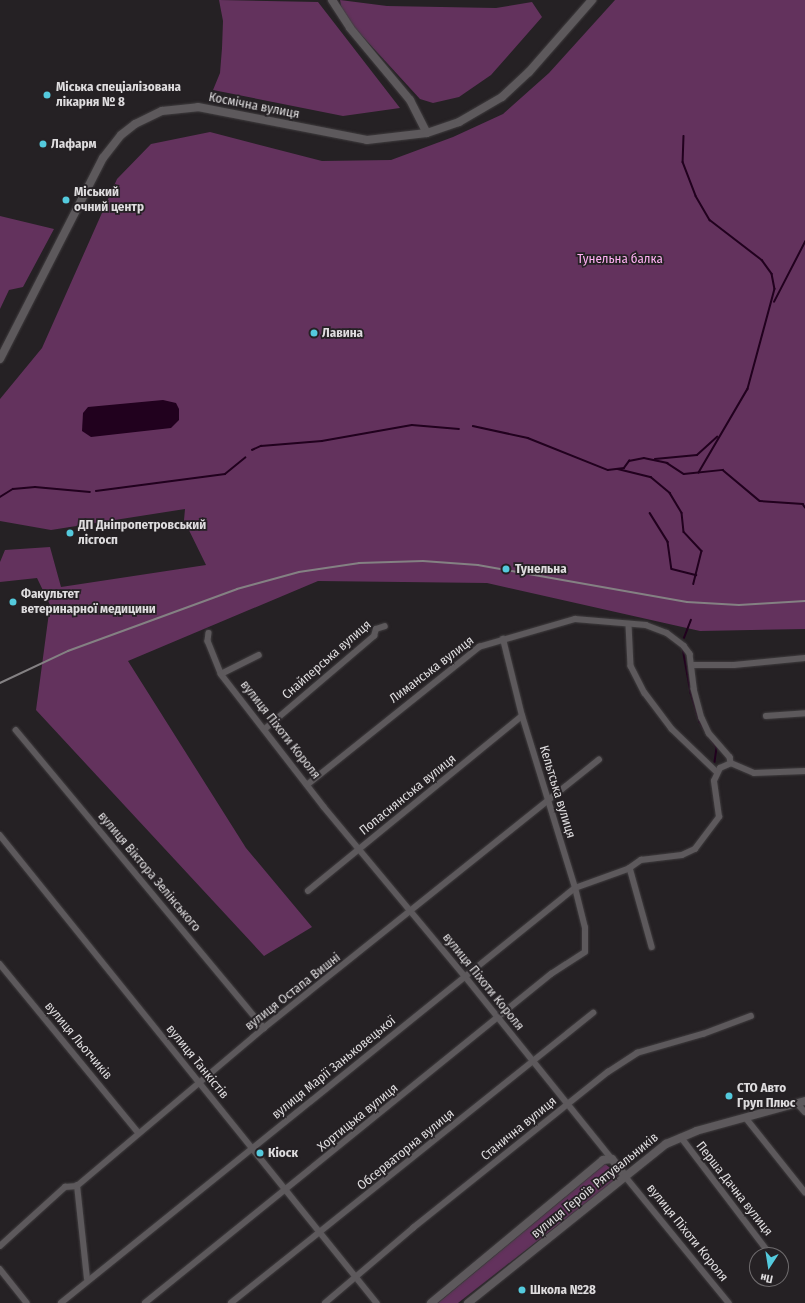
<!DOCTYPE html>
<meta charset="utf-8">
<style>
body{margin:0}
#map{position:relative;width:805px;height:1303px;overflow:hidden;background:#252124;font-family:"Fira Sans Condensed",sans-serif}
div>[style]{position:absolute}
.green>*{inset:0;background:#63325d}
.water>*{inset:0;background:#21011e}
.stream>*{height:1.5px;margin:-0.75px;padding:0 0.75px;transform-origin:0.75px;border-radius:0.75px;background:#21011e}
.roads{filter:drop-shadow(0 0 1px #403d3f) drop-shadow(0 0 1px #403d3f)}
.street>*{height:5.5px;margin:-2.75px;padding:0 2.75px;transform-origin:2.75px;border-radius:2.75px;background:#5d595c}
.secondary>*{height:8px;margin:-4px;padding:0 4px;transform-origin:4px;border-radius:4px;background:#5d595c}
.rail>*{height:1.5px;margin:-0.75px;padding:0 0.75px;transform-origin:0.75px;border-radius:0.75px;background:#848183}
.dots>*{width:11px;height:11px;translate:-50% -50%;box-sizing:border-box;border:2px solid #252124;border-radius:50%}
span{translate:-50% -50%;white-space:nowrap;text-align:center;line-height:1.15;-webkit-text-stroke:3.5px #252124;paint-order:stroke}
.poi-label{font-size:13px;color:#dedcde;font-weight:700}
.left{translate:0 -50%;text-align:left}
.street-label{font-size:13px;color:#dedcde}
.park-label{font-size:13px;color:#feb0f2}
.north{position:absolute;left:749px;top:1247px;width:40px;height:40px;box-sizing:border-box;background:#252124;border:1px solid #6f6c6e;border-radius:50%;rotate:192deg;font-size:11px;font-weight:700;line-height:16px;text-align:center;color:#dedcde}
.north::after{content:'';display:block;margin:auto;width:14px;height:18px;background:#54cadd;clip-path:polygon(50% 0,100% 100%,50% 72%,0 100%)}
</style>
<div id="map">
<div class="green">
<i style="clip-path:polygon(219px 0,318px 2px,400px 108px,343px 116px,213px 90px,220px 73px,222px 48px,223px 21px)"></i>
<i style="clip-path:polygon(340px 0,387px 6px,496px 8px,532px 2px,542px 17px,491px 75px,459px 97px,433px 103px,420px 99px,343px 15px)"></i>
<i style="clip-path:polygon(615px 0,805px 0,805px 629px,700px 631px,487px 583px,318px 581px,128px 661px,246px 848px,312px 927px,264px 956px,36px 710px,50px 605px,37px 578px,0 582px,0 562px,5px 550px,50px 547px,61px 587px,206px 565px,184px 520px,185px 509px,51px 530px,0 521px,0 399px,42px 348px,117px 179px,151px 144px,210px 132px,322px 161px,391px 160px,453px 137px,503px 114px,549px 73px)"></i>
<i style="clip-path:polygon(0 216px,54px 229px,23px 287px,9px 290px,0 309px)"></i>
<i style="clip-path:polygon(605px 1164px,618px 1174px,614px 1181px,458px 1303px,438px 1303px)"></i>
</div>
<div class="water">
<i style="clip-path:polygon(163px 400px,176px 403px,179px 409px,179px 420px,171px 428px,91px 437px,82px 431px,83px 413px,88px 407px)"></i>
</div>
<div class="stream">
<i style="left:684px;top:136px;width:26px;rotate:92deg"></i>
<i style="left:683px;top:162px;width:36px;rotate:69deg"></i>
<i style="left:696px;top:196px;width:28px;rotate:60deg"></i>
<i style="left:710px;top:220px;width:66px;rotate:37.6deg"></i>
<i style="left:762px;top:260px;width:17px;rotate:54deg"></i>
<i style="left:772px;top:274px;width:15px;rotate:79deg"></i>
<i style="left:775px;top:289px;width:104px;rotate:105.1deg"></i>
<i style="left:748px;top:389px;width:97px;rotate:120.3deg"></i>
<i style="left:774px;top:302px;width:68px;rotate:-62.7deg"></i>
<i style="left:473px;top:426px;width:56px;rotate:12.3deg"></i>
<i style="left:528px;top:438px;width:86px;rotate:21.8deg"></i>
<i style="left:608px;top:470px;width:16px;rotate:-7deg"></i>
<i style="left:624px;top:468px;width:9px;rotate:-54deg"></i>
<i style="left:629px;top:461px;width:15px;rotate:-11deg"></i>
<i style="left:644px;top:458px;width:24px;rotate:12deg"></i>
<i style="left:667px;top:463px;width:20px;rotate:33deg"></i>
<i style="left:684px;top:474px;width:39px;rotate:-6deg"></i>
<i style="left:723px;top:470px;width:48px;rotate:40deg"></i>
<i style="left:760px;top:501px;width:43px;rotate:4deg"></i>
<i style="left:803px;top:504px;width:4px;rotate:56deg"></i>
<i style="left:252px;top:450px;width:10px;rotate:-24deg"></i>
<i style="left:261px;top:446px;width:61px;rotate:-4.7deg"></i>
<i style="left:322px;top:441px;width:91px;rotate:-10.1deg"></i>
<i style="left:412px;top:425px;width:47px;rotate:4.9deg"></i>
<i style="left:655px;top:459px;width:42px;rotate:-5.4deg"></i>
<i style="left:697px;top:455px;width:27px;rotate:-42deg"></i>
<i style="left:618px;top:469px;width:34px;rotate:14deg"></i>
<i style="left:651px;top:477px;width:25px;rotate:40deg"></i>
<i style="left:670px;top:493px;width:23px;rotate:59deg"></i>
<i style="left:682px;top:513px;width:19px;rotate:84deg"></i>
<i style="left:684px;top:532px;width:26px;rotate:47deg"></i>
<i style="left:702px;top:551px;width:34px;rotate:104deg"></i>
<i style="left:96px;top:491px;width:130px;rotate:-7.5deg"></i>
<i style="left:225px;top:474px;width:26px;rotate:-39deg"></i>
<i style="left:0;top:497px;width:15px;rotate:-32deg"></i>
<i style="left:13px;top:489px;width:22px;rotate:-5deg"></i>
<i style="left:35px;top:487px;width:55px;rotate:5.2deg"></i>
<i style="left:650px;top:513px;width:34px;rotate:58deg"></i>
<i style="left:668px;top:542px;width:27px;rotate:82deg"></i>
<i style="left:672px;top:569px;width:25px;rotate:14deg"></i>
<i style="left:684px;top:638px;width:19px;rotate:-69deg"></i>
<i style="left:683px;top:648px;width:46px;rotate:79.9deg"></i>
<i style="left:691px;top:693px;width:30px;rotate:73deg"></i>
<i style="left:700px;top:722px;width:31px;rotate:57deg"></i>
<i style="left:717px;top:748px;width:14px;rotate:98deg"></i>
</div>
<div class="roads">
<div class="street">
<i style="left:629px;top:625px;width:41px;rotate:87.2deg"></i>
<i style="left:631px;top:666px;width:30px;rotate:63deg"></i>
<i style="left:645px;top:693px;width:45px;rotate:53.1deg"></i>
<i style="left:672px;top:729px;width:62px;rotate:43.7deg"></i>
<i style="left:209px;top:633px;width:8px;rotate:97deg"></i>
<i style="left:208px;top:641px;width:35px;rotate:68deg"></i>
<i style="left:221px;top:674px;width:168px;rotate:52.2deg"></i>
<i style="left:324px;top:807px;width:220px;rotate:50.2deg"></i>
<i style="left:465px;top:976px;width:235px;rotate:51.2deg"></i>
<i style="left:692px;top:665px;width:42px"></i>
<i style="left:734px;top:665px;width:71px;rotate:-5.6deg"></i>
<i style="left:221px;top:674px;width:42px;rotate:-26.6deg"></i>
<i style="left:766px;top:716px;width:39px;rotate:-4deg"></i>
<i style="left:266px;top:728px;width:142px;rotate:-40.4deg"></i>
<i style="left:374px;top:636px;width:7px;rotate:-74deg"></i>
<i style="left:376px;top:629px;width:9px;rotate:-18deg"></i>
<i style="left:16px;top:730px;width:388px;rotate:50.2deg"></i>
<i style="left:731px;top:763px;width:25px;rotate:23deg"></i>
<i style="left:754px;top:773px;width:51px;rotate:-2.2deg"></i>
<i style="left:307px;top:785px;width:221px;rotate:-38.7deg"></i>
<i style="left:479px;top:647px;width:100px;rotate:-16.3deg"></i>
<i style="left:575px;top:619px;width:71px;rotate:4.8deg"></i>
<i style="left:646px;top:625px;width:22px;rotate:21deg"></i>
<i style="left:667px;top:633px;width:21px;rotate:37deg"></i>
<i style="left:684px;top:646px;width:10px;rotate:53deg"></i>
<i style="left:690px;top:654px;width:35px;rotate:83deg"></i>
<i style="left:694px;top:689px;width:30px;rotate:75deg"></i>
<i style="left:702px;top:718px;width:17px;rotate:65deg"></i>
<i style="left:709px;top:733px;width:32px;rotate:49deg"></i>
<i style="left:730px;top:757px;width:6px;rotate:81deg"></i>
<i style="left:0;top:835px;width:601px;rotate:51.15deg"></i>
<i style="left:630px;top:868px;width:82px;rotate:74.4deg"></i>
<i style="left:308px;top:891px;width:276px;rotate:-39.3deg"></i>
<i style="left:0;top:964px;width:217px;rotate:50.6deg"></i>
<i style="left:797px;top:1103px;width:12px;rotate:48deg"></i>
<i style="left:746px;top:1118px;width:95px;rotate:51.4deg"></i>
<i style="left:681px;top:1137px;width:148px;rotate:52.7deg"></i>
<i style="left:625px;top:1176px;width:164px;rotate:50.7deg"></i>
<i style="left:0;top:1246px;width:88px;rotate:-42.2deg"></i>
<i style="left:65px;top:1187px;width:12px;rotate:-5deg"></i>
<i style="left:781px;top:1268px;width:1px;rotate:45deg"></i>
<i style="left:0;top:1269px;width:43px;rotate:51.5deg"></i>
<i style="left:87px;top:1279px;width:94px;rotate:-96.1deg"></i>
<i style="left:77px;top:1186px;width:245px;rotate:-40.2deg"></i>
<i style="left:264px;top:1028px;width:429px;rotate:-38.7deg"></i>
<i style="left:61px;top:1303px;width:661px;rotate:-38.92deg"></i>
<i style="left:575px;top:888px;width:56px;rotate:-19.7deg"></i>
<i style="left:628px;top:869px;width:16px;rotate:-35deg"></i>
<i style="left:641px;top:860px;width:41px;rotate:-7deg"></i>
<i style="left:682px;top:855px;width:14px;rotate:-25deg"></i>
<i style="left:695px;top:849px;width:40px;rotate:-53deg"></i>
<i style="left:719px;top:817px;width:36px;rotate:-98deg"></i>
<i style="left:714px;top:781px;width:14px;rotate:-65deg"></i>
<i style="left:720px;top:768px;width:12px;rotate:-24deg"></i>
<i style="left:145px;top:1303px;width:523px;rotate:-39.02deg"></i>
<i style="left:551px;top:974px;width:40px;rotate:-32.9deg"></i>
<i style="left:585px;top:952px;width:24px;rotate:-90deg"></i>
<i style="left:585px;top:928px;width:41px;rotate:-104deg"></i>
<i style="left:575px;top:888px;width:180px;rotate:-107.1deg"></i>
<i style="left:522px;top:716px;width:79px;rotate:-103.9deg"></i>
<i style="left:231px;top:1303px;width:464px;rotate:-38.7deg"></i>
<i style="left:325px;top:1303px;width:116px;rotate:-40.4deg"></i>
<i style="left:413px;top:1228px;width:250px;rotate:-38.7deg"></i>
<i style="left:608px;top:1072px;width:35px;rotate:-33deg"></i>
<i style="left:637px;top:1053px;width:69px;rotate:-16.1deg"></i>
<i style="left:703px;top:1034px;width:51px;rotate:-20.6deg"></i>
</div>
<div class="secondary">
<i style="left:332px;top:0;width:33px;rotate:57deg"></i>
<i style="left:350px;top:28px;width:94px;rotate:50.2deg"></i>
<i style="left:410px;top:100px;width:37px;rotate:63deg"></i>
<i style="left:0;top:359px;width:226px;rotate:-62.9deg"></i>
<i style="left:103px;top:158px;width:29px;rotate:-52deg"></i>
<i style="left:121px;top:135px;width:18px;rotate:-38deg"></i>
<i style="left:135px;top:124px;width:30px;rotate:-26deg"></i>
<i style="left:162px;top:111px;width:36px;rotate:-6deg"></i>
<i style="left:198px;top:107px;width:172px;rotate:11deg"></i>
<i style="left:367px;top:140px;width:60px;rotate:-6.7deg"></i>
<i style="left:427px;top:133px;width:34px;rotate:-19deg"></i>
<i style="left:459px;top:122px;width:50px;rotate:-30.2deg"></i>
<i style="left:502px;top:97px;width:37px;rotate:-43deg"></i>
<i style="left:529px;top:72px;width:96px;rotate:-48.8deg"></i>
<i style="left:431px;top:1303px;width:224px;rotate:-39.7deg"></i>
<i style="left:603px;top:1160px;width:9px;rotate:-6deg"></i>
<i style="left:612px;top:1159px;width:21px;rotate:53deg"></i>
<i style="left:468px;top:1303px;width:254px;rotate:-38.8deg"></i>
<i style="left:666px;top:1144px;width:33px;rotate:-23deg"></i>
<i style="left:696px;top:1131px;width:113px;rotate:-15.4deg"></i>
</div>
</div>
<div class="rail">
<i style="left:0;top:683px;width:75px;rotate:-25.2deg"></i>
<i style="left:68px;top:651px;width:180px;rotate:-20.1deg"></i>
<i style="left:237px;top:589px;width:64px;rotate:-15.3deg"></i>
<i style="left:299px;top:572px;width:61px;rotate:-8.5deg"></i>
<i style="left:359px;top:563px;width:64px;rotate:-1.8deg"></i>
<i style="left:423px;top:561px;width:55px;rotate:4.2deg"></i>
<i style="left:478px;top:565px;width:212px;rotate:10deg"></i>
<i style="left:687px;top:602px;width:52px;rotate:3.3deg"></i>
<i style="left:739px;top:605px;width:66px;rotate:-3.5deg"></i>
</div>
<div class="dots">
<i style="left:47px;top:95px;background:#54cadd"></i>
<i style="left:43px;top:144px;background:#54cadd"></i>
<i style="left:66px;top:200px;background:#54cadd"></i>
<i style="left:314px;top:333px;background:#54cadd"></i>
<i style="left:70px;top:533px;background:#54cadd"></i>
<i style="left:506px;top:569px;background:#54cadd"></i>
<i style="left:13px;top:602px;background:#54cadd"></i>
<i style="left:729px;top:1096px;background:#54cadd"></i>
<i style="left:260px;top:1153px;background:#54cadd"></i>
<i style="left:522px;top:1290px;background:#54cadd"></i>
</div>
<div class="poi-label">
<span class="left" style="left:56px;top:95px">Міська спеціалізована<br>лікарня № 8</span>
<span class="left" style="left:51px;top:144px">Лафарм</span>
<span class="left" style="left:74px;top:200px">Міський<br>очний центр</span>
<span class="left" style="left:322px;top:333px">Лавина</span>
<span class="left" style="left:78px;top:533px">ДП Дніпропетровський<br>лісгосп</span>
<span class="left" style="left:515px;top:569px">Тунельна</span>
<span class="left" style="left:21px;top:602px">Факультет<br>ветеринарної медицини</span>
<span class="left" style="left:737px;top:1096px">СТО Авто<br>Груп Плюс</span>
<span class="left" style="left:268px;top:1153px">Кіоск</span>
<span class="left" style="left:530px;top:1290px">Школа №28</span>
</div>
<div class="street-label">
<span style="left:254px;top:106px;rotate:11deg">Космічна вулиця</span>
<span style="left:327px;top:660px;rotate:-41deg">Снайперська вулиця</span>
<span style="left:432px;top:670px;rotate:-37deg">Лиманська вулиця</span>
<span style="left:280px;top:730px;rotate:52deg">вулиця Піхоти Короля</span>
<span style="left:557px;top:792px;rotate:73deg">Кельтська вулиця</span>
<span style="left:408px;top:795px;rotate:-39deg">Попаснянська вулиця</span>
<span style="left:149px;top:872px;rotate:50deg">вулиця Віктора Зелінського</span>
<span style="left:483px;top:982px;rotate:51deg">вулиця Піхоти Короля</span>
<span style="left:293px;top:992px;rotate:-38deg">вулиця Остапа Вишні</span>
<span style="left:78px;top:1041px;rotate:50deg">вулиця Льотчиків</span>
<span style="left:197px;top:1062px;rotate:51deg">вулиця Танкістів</span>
<span style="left:334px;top:1068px;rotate:-39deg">вулиця Марії Заньковецької</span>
<span style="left:358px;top:1118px;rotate:-39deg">Хортицька вулиця</span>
<span style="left:519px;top:1129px;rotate:-39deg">Станична вулиця</span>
<span style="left:406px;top:1150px;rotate:-39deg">Обсерваторна вулиця</span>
<span style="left:595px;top:1186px;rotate:-39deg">вулиця Героїв Рятувальників</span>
<span style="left:734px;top:1189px;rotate:52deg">Перша Дачна вулиця</span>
<span style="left:687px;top:1233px;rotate:51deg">вулиця Піхоти Короля</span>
</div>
<div class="park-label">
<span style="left:620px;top:259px">Тунельна балка</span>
</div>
<div class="north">Пн</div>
</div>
